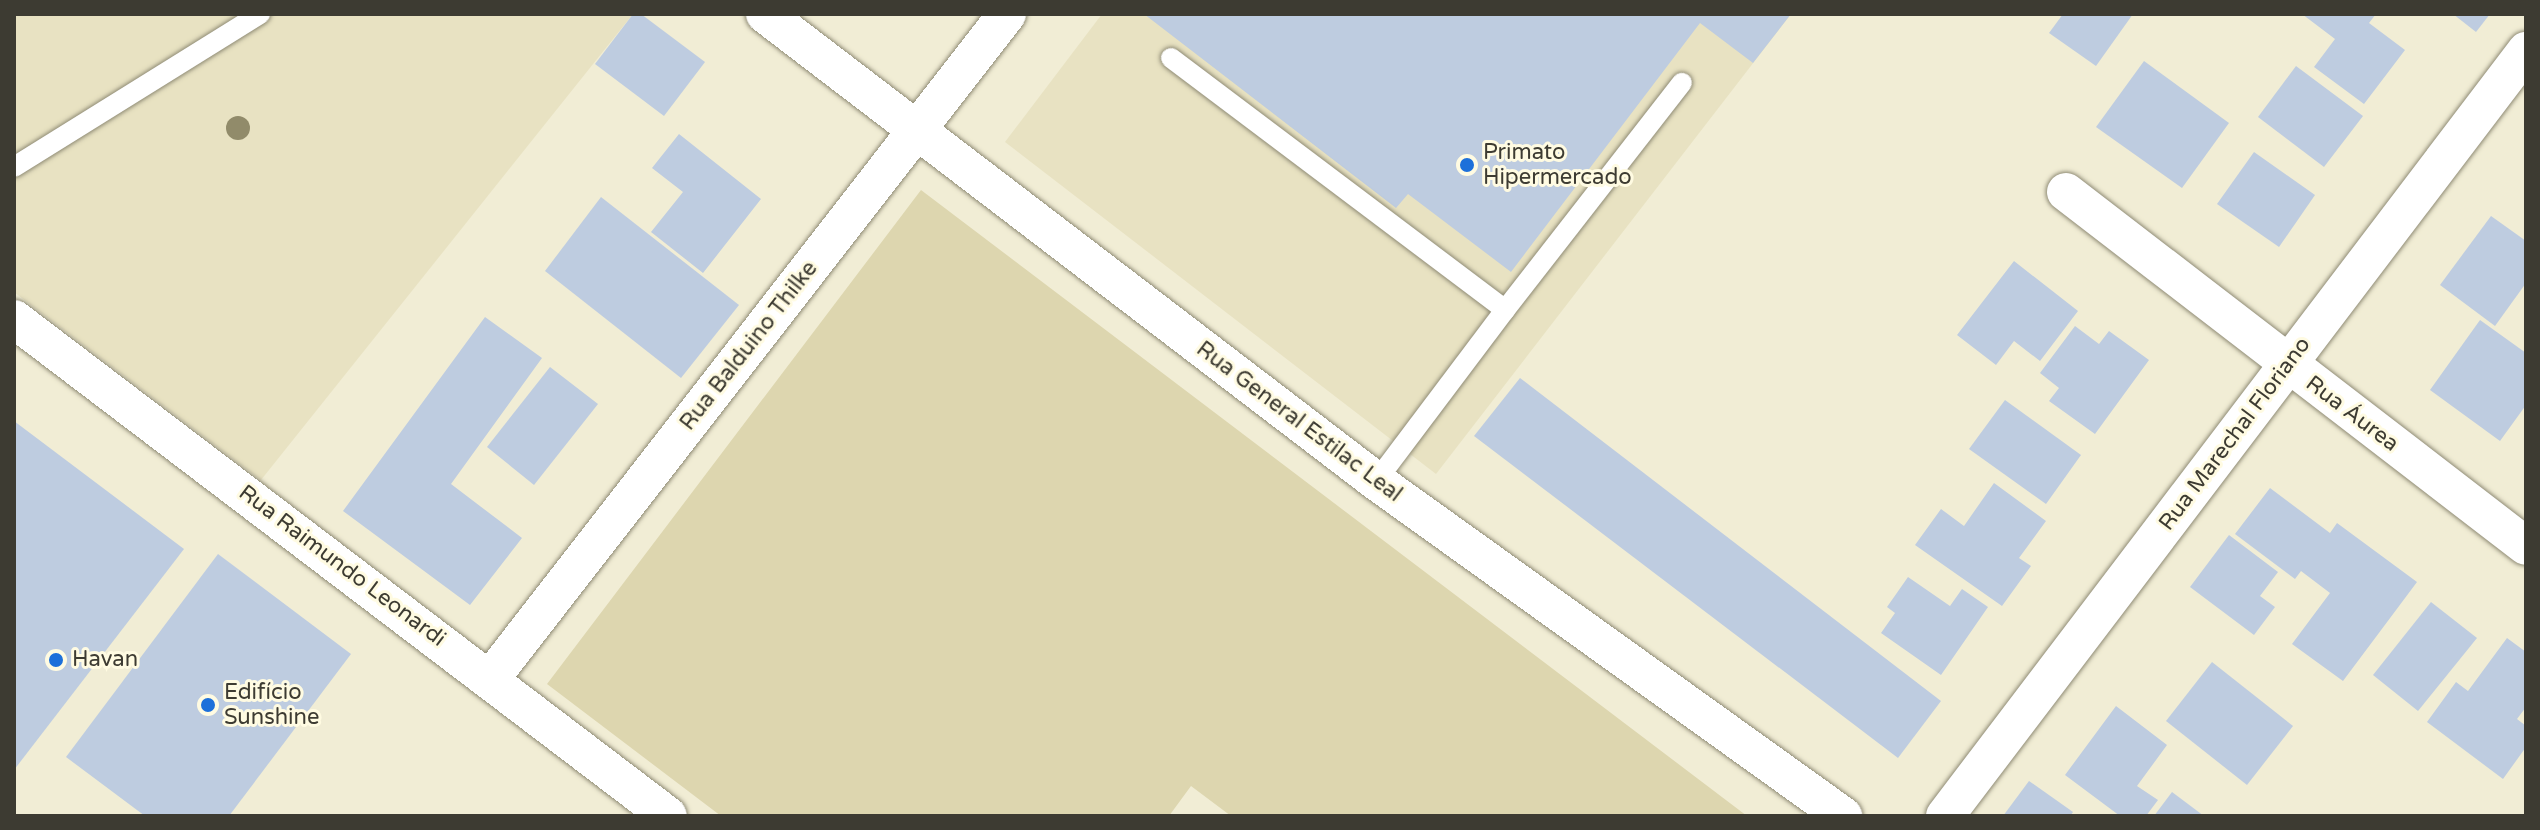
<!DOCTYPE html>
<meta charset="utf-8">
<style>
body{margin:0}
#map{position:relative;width:2540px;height:830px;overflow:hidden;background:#f1edd5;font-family:"Varela Round",sans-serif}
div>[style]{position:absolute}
.built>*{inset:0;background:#e8e2c2}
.green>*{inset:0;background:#ddd6af}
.building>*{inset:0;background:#becce0}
.roads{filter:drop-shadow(0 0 2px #8f8b75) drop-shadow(0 0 2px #8f8b75)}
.lane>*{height:20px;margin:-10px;padding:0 10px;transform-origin:10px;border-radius:10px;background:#fff}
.street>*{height:38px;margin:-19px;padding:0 19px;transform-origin:19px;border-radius:19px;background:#fff}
.trees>*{width:24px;height:24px;margin:-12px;border-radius:50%;background:#918b6a}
.dots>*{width:22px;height:22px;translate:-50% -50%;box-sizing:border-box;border:4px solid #fffbe2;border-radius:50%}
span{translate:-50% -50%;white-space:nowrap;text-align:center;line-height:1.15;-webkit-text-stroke:6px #fffbe2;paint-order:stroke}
.poi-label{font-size:22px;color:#3d3b32}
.left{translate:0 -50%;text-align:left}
.street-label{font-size:22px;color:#3d3b32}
.frame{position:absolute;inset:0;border:16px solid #3d3b32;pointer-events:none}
</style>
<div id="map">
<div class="built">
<i style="clip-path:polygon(14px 14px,633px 14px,261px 480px,14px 292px)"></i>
<i style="clip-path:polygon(1102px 14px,1791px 14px,1436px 474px,1005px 142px)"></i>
</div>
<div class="green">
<i style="clip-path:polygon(921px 190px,1747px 816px,1231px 816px,1191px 786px,1169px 816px,721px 816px,547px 684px)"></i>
</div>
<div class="building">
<i style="clip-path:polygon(633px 14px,641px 14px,705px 62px,664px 116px,595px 64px)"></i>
<i style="clip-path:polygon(1144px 14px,1791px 14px,1753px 63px,1700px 23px,1511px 272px,1408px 194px,1396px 208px)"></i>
<i style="clip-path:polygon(2063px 14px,2133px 14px,2096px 66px,2049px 33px)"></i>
<i style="clip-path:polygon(2302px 14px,2376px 14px,2369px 23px,2405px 50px,2364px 104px,2314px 67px,2335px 39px)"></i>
<i style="clip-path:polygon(2453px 14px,2490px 14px,2476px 32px)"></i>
<i style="clip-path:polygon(2144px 61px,2229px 123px,2182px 188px,2096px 127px)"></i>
<i style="clip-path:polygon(2296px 66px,2363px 116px,2324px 167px,2258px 117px)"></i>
<i style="clip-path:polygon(679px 134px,761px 199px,703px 273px,651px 232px,683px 192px,652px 168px)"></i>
<i style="clip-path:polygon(2254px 152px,2315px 195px,2279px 247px,2217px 204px)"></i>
<i style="clip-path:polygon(601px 197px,739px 305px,681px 378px,545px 271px)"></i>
<i style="clip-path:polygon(2491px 216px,2526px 241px,2526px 283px,2495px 326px,2440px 285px)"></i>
<i style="clip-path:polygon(2014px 261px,2078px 311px,2040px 361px,2014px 341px,1996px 365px,1957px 335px)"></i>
<i style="clip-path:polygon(485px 317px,542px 358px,451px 484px,522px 538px,470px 605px,343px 511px)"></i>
<i style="clip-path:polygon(2480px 320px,2526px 353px,2526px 405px,2500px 441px,2430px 390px)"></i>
<i style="clip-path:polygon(2075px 326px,2099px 344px,2109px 331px,2149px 360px,2095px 434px,2049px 401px,2059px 388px,2040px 373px)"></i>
<i style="clip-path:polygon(550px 367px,598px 404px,534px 485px,487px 447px)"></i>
<i style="clip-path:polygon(1520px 378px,1941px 701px,1898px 758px,1474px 436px)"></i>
<i style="clip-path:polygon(2005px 400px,2081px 455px,2046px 504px,1969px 449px)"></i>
<i style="clip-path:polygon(14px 421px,184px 549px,14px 770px)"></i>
<i style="clip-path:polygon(1994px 483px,2046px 521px,2019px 558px,2031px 566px,2002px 606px,1915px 545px,1941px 509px,1964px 526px)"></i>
<i style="clip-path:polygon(2270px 488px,2330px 533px,2337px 523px,2417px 582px,2343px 681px,2292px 644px,2330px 593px,2301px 571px,2295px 579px,2235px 534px)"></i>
<i style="clip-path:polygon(2229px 535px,2278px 572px,2260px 596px,2275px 607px,2254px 635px,2190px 587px)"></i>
<i style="clip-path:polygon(218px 554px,351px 654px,229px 816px,145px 816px,66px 757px)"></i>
<i style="clip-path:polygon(1908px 577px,1950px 606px,1962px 589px,1988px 607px,1941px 675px,1881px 633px,1895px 613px,1887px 607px)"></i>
<i style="clip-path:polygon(2431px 602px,2477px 638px,2418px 711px,2373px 675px)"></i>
<i style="clip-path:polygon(2507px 638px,2526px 652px,2526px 707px,2517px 719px,2526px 726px,2526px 747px,2503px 779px,2427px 722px,2456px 682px,2468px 691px)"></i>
<i style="clip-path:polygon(2212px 662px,2293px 726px,2247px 785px,2166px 721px)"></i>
<i style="clip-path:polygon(2116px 706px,2167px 745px,2137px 786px,2158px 800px,2146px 816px,2120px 816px,2065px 775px)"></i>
<i style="clip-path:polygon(2029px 781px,2073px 812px,2070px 816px,2003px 816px)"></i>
<i style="clip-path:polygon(2172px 792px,2204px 816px,2154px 816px)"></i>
</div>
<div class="roads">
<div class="lane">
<i style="left:1171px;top:58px;width:418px;rotate:37deg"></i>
<i style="left:1505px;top:310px;width:214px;rotate:127deg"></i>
<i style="left:14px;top:167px;width:290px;rotate:-31.9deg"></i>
<i style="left:1505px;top:310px;width:288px;rotate:-52.1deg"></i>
</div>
<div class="street">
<i style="left:765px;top:14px;width:769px;rotate:37.39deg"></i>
<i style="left:1376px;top:481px;width:575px;rotate:35.65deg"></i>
<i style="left:2066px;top:192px;width:580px;rotate:37.58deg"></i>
<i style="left:14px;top:319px;width:821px;rotate:37.23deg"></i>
<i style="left:491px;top:678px;width:841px;rotate:-52.15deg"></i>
<i style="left:1945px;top:816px;width:961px;rotate:-52.78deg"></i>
</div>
</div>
<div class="trees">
<i style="left:238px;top:128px"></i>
</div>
<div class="dots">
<i style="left:1467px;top:165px;background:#1d70da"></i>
<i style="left:56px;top:660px;background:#1d70da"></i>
<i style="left:208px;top:705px;background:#1d70da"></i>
</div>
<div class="poi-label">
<span class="left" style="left:1483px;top:165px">Primato<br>Hipermercado</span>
<span class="left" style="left:72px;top:660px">Havan</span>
<span class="left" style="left:224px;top:705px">Edifício<br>Sunshine</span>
</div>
<div class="street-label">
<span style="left:749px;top:346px;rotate:-52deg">Rua Balduino Thilke</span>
<span style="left:2352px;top:414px;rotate:37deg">Rua Áurea</span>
<span style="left:1299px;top:422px;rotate:37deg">Rua General Estilac Leal</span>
<span style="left:2235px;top:434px;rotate:-53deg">Rua Marechal Floriano</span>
<span style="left:342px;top:566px;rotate:37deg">Rua Raimundo Leonardi</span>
</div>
<div class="frame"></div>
</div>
